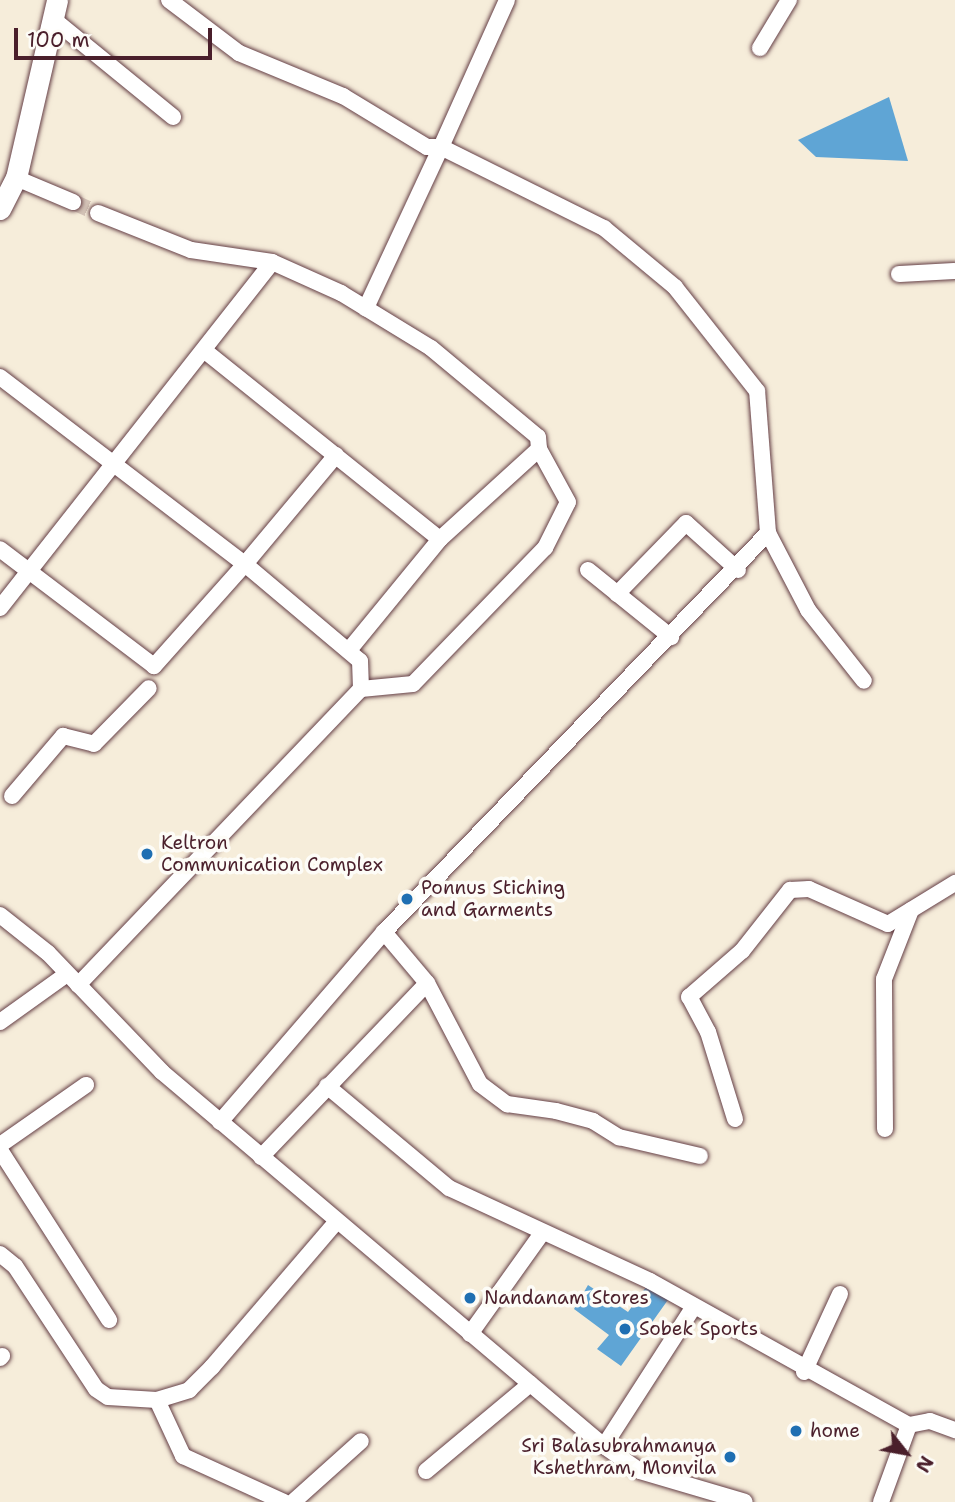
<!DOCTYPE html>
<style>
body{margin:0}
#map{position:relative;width:955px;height:1502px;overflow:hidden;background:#f6edda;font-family:"Shantell Sans",sans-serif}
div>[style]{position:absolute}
.water>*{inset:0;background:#5fa5d5}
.minor-tunnel>*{height:16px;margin-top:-8px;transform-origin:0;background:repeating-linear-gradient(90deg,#d4c4b7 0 16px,transparent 0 24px)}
.roads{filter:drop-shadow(0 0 2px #643e45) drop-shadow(0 0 2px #643e45)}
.minor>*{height:16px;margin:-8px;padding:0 8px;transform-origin:8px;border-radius:8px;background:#fff}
.major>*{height:21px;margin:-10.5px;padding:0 10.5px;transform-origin:10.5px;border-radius:10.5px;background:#fff}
.dots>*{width:19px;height:19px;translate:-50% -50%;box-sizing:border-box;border:4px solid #fdfcf7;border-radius:50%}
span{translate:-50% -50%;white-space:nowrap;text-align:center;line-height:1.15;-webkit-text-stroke:7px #fdfcf7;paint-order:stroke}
.poi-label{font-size:19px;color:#4a1f2b}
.left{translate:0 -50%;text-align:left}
.right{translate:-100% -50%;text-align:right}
.north{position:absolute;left:871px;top:1418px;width:70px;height:70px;-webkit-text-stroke:5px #fdfcf7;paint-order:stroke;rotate:121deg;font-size:19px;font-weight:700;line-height:28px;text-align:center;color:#4a1f2b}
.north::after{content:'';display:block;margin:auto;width:24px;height:32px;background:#4a1f2b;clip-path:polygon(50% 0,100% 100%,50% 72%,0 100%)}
.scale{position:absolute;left:14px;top:28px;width:198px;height:32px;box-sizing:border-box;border:4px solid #4a1f2b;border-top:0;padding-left:9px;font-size:21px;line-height:24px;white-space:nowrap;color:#4a1f2b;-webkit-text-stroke:5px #fdfcf7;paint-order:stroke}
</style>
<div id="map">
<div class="water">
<i style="clip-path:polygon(889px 97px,908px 161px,816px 157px,798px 140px)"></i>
<i style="clip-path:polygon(649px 1283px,670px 1297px,621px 1366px,597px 1349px,609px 1335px,574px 1309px,588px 1285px,628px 1312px)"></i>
</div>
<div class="minor-tunnel">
<i style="left:73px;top:202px;width:27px;rotate:24deg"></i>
</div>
<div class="roads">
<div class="minor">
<i style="left:169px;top:0;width:88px;rotate:37.1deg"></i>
<i style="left:239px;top:53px;width:113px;rotate:22.5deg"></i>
<i style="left:343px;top:96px;width:98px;rotate:31.3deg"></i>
<i style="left:427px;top:147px;width:14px"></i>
<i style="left:441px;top:147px;width:161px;rotate:-65.8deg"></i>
<i style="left:53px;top:19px;width:155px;rotate:39.2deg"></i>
<i style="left:760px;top:48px;width:56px;rotate:-58.9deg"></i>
<i style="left:16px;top:178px;width:62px;rotate:22.8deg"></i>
<i style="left:98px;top:213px;width:100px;rotate:21.7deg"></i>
<i style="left:191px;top:250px;width:82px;rotate:8.4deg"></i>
<i style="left:272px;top:262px;width:76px;rotate:24.2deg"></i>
<i style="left:341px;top:293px;width:105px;rotate:31.4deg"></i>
<i style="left:431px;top:348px;width:139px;rotate:39.8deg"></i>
<i style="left:538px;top:437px;width:12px;rotate:85deg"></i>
<i style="left:539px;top:449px;width:134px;rotate:137.7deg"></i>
<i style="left:440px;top:539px;width:144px;rotate:129.3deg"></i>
<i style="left:899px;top:274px;width:56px;rotate:-3.1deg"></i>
<i style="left:205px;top:351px;width:301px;rotate:38.7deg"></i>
<i style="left:0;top:377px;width:308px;rotate:37.4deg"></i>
<i style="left:245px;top:564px;width:137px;rotate:131.7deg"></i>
<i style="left:154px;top:666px;width:193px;rotate:-142.8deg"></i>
<i style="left:768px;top:533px;width:87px;rotate:62.5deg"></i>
<i style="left:808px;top:610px;width:90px;rotate:51.7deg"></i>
<i style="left:588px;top:570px;width:107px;rotate:38.9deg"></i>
<i style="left:617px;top:594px;width:99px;rotate:-45.8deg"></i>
<i style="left:686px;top:523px;width:70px;rotate:42.1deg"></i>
<i style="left:0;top:608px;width:440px;rotate:-51.8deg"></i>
<i style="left:361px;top:689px;width:52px;rotate:-5.5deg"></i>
<i style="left:413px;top:684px;width:190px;rotate:-45.9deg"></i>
<i style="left:545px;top:548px;width:51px;rotate:-63.4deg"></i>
<i style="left:568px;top:502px;width:60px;rotate:-118.7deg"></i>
<i style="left:12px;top:796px;width:79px;rotate:-49.6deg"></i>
<i style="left:63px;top:736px;width:32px;rotate:14deg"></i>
<i style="left:94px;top:744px;width:78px;rotate:-45.5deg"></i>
<i style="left:0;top:915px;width:61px;rotate:38.4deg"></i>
<i style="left:48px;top:953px;width:165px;rotate:46.2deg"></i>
<i style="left:162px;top:1072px;width:579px;rotate:40.24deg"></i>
<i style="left:604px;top:1446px;width:44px;rotate:34.8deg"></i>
<i style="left:640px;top:1471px;width:109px;rotate:16.4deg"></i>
<i style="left:427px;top:983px;width:114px;rotate:62.3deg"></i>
<i style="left:480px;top:1084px;width:34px;rotate:37deg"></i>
<i style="left:507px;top:1104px;width:49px;rotate:8.1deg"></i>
<i style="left:556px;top:1111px;width:38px;rotate:15deg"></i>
<i style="left:593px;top:1121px;width:31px;rotate:32deg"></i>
<i style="left:619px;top:1137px;width:83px;rotate:13.2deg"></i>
<i style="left:78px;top:985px;width:410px;rotate:-46.3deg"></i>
<i style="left:361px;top:689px;width:28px;rotate:-92deg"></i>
<i style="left:360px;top:661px;width:150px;rotate:-139.9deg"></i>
<i style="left:245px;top:564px;width:142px;rotate:-50.1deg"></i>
<i style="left:0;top:1022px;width:82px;rotate:-35.6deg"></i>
<i style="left:327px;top:1086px;width:159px;rotate:39.9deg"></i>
<i style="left:449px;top:1188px;width:221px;rotate:24.8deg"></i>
<i style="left:650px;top:1281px;width:296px;rotate:29.1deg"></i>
<i style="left:735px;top:1119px;width:91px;rotate:-107.2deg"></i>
<i style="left:708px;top:1032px;width:40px;rotate:-118deg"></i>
<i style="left:689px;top:997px;width:70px;rotate:-41deg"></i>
<i style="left:742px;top:951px;width:78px;rotate:-51.8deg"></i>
<i style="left:790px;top:890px;width:19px;rotate:-3deg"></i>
<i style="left:809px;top:889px;width:86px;rotate:23.9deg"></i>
<i style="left:888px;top:924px;width:79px;rotate:-31.5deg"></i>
<i style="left:220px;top:1122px;width:251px;rotate:-49.2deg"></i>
<i style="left:384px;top:932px;width:554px;rotate:-46.1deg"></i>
<i style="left:768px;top:533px;width:142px;rotate:-94.4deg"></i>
<i style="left:757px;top:391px;width:132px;rotate:-128.3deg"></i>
<i style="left:675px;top:287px;width:92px;rotate:-140.3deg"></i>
<i style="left:604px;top:228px;width:182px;rotate:-153.6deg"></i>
<i style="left:441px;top:147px;width:178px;rotate:115deg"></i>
<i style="left:885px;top:1129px;width:150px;rotate:-90.4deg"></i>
<i style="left:884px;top:979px;width:74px;rotate:-68.6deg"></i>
<i style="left:0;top:1145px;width:105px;rotate:-34.9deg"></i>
<i style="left:0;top:1150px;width:202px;rotate:57.3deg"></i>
<i style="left:261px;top:1157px;width:240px;rotate:-46.3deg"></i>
<i style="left:427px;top:983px;width:67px;rotate:-130.1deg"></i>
<i style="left:0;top:1254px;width:19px;rotate:39deg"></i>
<i style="left:15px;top:1266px;width:147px;rotate:56.6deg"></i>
<i style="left:96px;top:1389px;width:14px;rotate:34deg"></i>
<i style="left:108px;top:1397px;width:49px;rotate:3.5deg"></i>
<i style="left:157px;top:1400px;width:34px;rotate:-17deg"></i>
<i style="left:189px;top:1390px;width:33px;rotate:-45deg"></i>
<i style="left:212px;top:1367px;width:192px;rotate:-49.4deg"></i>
<i style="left:470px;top:1334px;width:124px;rotate:-54.5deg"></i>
<i style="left:0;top:1358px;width:3px;rotate:-45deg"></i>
<i style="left:804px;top:1372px;width:86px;rotate:-65.2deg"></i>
<i style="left:157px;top:1400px;width:62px;rotate:65.1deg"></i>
<i style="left:183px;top:1456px;width:111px;rotate:24.5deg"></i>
<i style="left:604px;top:1446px;width:164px;rotate:-57.2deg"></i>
<i style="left:426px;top:1471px;width:136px;rotate:-39.9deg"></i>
<i style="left:293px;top:1502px;width:91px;rotate:-41.9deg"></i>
<i style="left:881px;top:1502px;width:82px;rotate:-70deg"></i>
<i style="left:909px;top:1425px;width:21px;rotate:-11deg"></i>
<i style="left:930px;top:1421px;width:27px;rotate:20deg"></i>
</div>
<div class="major">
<i style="left:0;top:209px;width:35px;rotate:-63deg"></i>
<i style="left:16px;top:178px;width:183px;rotate:-77deg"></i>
</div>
</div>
<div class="dots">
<i style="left:147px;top:854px;background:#1f6fb2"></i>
<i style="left:407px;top:899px;background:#1f6fb2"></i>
<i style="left:470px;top:1298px;background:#1f6fb2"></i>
<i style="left:625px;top:1329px;background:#1f6fb2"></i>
<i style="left:796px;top:1431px;background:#1f6fb2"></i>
<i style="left:730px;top:1457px;background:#1f6fb2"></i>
</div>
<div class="poi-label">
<span class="left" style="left:161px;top:854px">Keltron<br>Communication Complex</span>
<span class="left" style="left:421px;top:899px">Ponnus Stiching<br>and Garments</span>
<span class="left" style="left:484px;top:1298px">Nandanam Stores</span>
<span class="left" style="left:639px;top:1329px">Sobek Sports</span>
<span class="left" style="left:810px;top:1431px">home</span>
<span class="right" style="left:716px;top:1457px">Sri Balasubrahmanya<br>Kshethram, Monvila</span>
</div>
<div class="north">N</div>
<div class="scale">100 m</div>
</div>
